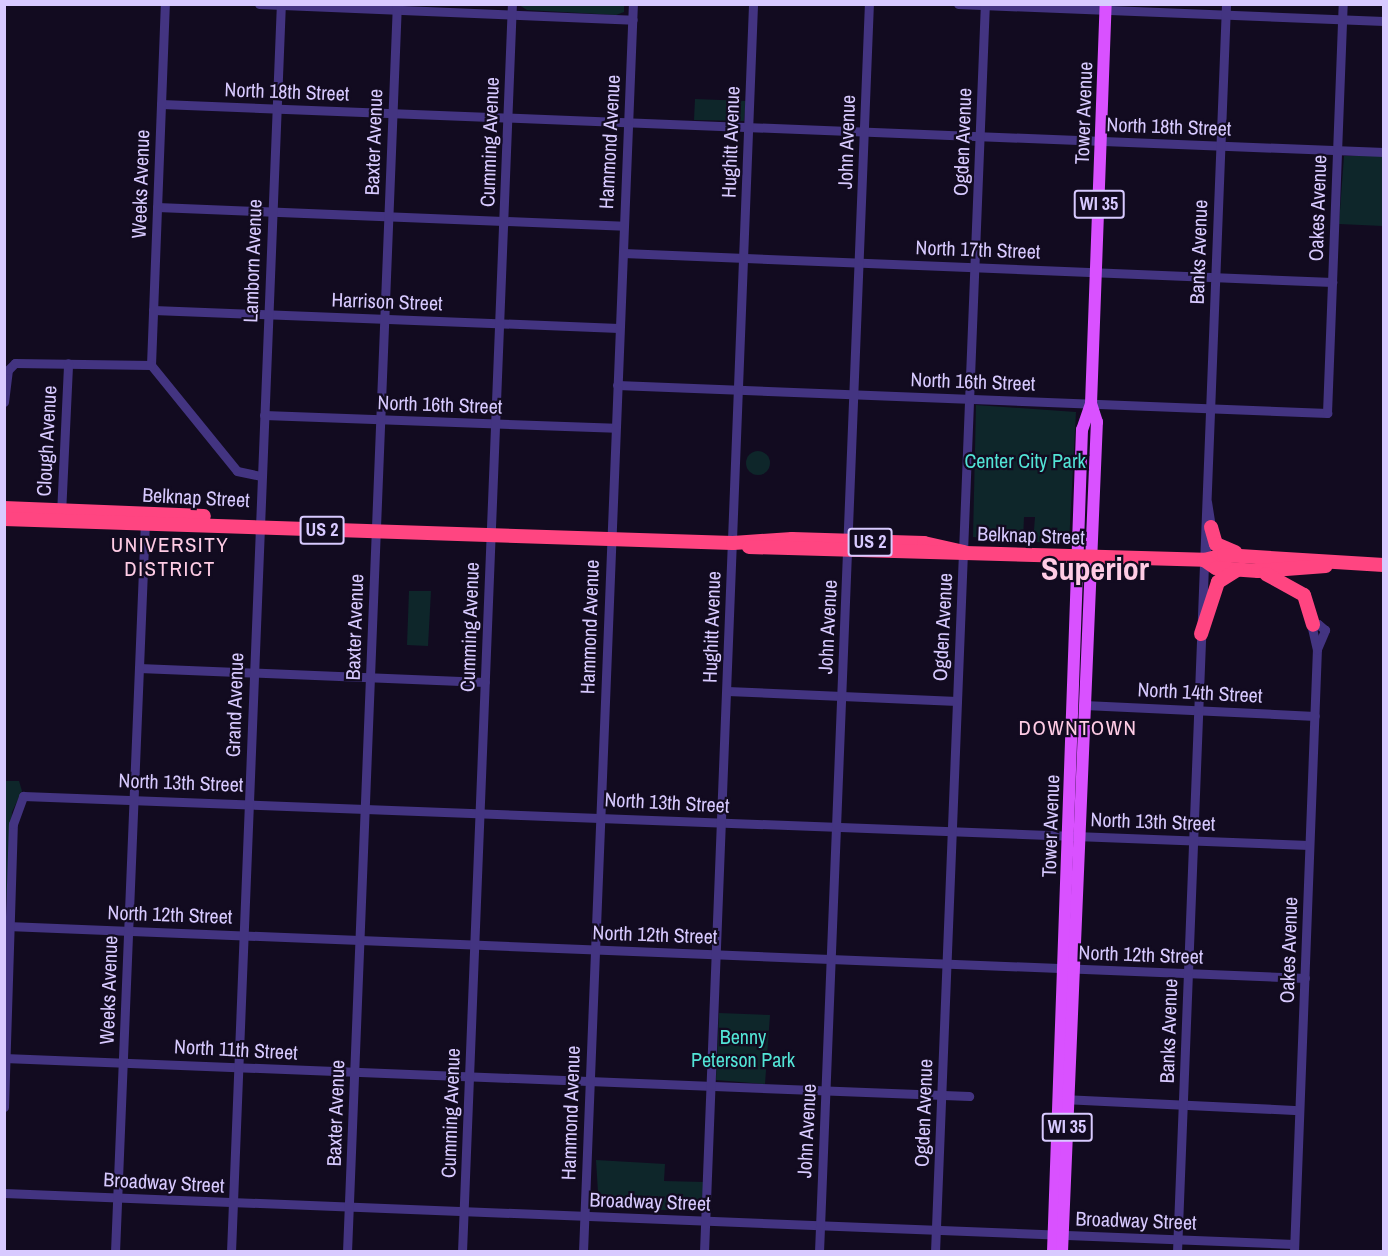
<!DOCTYPE html>
<style>
body{margin:0}
#map{position:relative;width:1388px;height:1256px;overflow:hidden;background:#120b20;font-family:"Archivo Narrow",sans-serif}
div>[style]{position:absolute}
.green>*{inset:0;background:#0e262a}
.round{border-radius:50%}
.minor>*{height:9px;margin:-4.5px;padding:0 4.5px;transform-origin:4.5px;border-radius:4.5px;background:#433481}
.major>*{height:12px;margin:-6px;padding:0 6px;transform-origin:6px;border-radius:6px;background:#d951ff}
.highway>*{height:14px;margin:-7px;padding:0 7px;transform-origin:7px;border-radius:7px;background:#ff4581}
span{translate:-50% -50%;white-space:nowrap;text-align:center;line-height:1.15;-webkit-text-stroke:4.5px #120b20;paint-order:stroke}
.shield-label span{padding:2px 4px;background:#120b20;border:2px solid;border-radius:4px;-webkit-text-stroke-width:0}
.shield-label{font-size:18px;color:#d8caff;font-weight:700}
.street-label{font-size:20px;color:#d8caff}
.park-label{font-size:20px;color:#52e4d6}
.neighbourhood-label{font-size:21px;color:#ffcce5;letter-spacing:1.5px}
.town-label{font-size:32px;color:#ffcce5;font-weight:700}
.frame{position:absolute;inset:0;border:6px solid #d8caff;pointer-events:none}
</style>
<div id="map">
<div class="green">
<i style="clip-path:polygon(519px 5px,624px 4px,624px 12px,616px 15px,527px 10px)"></i>
<i style="clip-path:polygon(695px 99px,746px 101px,744px 121px,694px 120px)"></i>
<i style="clip-path:polygon(1344px 156px,1383px 156px,1383px 226px,1339px 224px)"></i>
<i style="clip-path:polygon(976px 405px,1076px 412px,1069px 543px,1033px 542px,1035px 517px,1024px 517px,1023px 540px,973px 537px)"></i>
<i class="round" style="left:746px;top:451px;width:24px;height:24px"></i>
<i style="clip-path:polygon(409px 591px,431px 591px,428px 646px,407px 645px)"></i>
<i style="clip-path:polygon(5px 781px,19px 781px,22px 791px,12px 812px,5px 920px)"></i>
<i style="clip-path:polygon(719px 1013px,770px 1015px,765px 1084px,716px 1080px)"></i>
<i style="clip-path:polygon(596px 1160px,665px 1164px,664px 1181px,704px 1182px,701px 1211px,599px 1208px)"></i>
</div>
<div class="minor">
<i style="left:259px;top:4px;width:374px;rotate:2.4deg"></i>
<i style="left:958px;top:4px;width:426px;rotate:2.3deg"></i>
<i style="left:161px;top:104px;width:1224px;rotate:2.25deg"></i>
<i style="left:157px;top:207px;width:467px;rotate:2.3deg"></i>
<i style="left:623px;top:253px;width:710px;rotate:2.34deg"></i>
<i style="left:153px;top:310px;width:466px;rotate:2.2deg"></i>
<i style="left:151px;top:365px;width:361px;rotate:-87.8deg"></i>
<i style="left:151px;top:365px;width:136px;rotate:50.9deg"></i>
<i style="left:237px;top:471px;width:25px;rotate:12deg"></i>
<i style="left:617px;top:385px;width:711px;rotate:2.26deg"></i>
<i style="left:1327px;top:413px;width:409px;rotate:-87.8deg"></i>
<i style="left:4px;top:402px;width:32px;rotate:-83deg"></i>
<i style="left:8px;top:370px;width:10px;rotate:-45deg"></i>
<i style="left:15px;top:363px;width:136px;rotate:0.8deg"></i>
<i style="left:264px;top:415px;width:351px;rotate:2.1deg"></i>
<i style="left:61px;top:514px;width:151px;rotate:-87.3deg"></i>
<i style="left:1204px;top:560px;width:34px;rotate:-78deg"></i>
<i style="left:1211px;top:527px;width:25px;rotate:-99deg"></i>
<i style="left:139px;top:668px;width:346px;rotate:2.3deg"></i>
<i style="left:727px;top:691px;width:230px;rotate:2.5deg"></i>
<i style="left:1084px;top:705px;width:231px;rotate:2.7deg"></i>
<i style="left:7px;top:926px;width:1299px;rotate:2.29deg"></i>
<i style="left:4px;top:1058px;width:966px;rotate:2.26deg"></i>
<i style="left:1062px;top:1099px;width:237px;rotate:2.7deg"></i>
<i style="left:4px;top:1107px;width:283px;rotate:-88.2deg"></i>
<i style="left:13px;top:824px;width:30px;rotate:-70deg"></i>
<i style="left:23px;top:796px;width:1287px;rotate:2.18deg"></i>
<i style="left:4px;top:1193px;width:1291px;rotate:2.26deg"></i>
<i style="left:115px;top:1252px;width:733px;rotate:-87.65deg"></i>
<i style="left:231px;top:1252px;width:1249px;rotate:-87.71deg"></i>
<i style="left:347px;top:1252px;width:1249px;rotate:-87.71deg"></i>
<i style="left:462px;top:1252px;width:1249px;rotate:-87.71deg"></i>
<i style="left:583px;top:1252px;width:1249px;rotate:-87.71deg"></i>
<i style="left:704px;top:1252px;width:1249px;rotate:-87.75deg"></i>
<i style="left:819px;top:1252px;width:1249px;rotate:-87.71deg"></i>
<i style="left:935px;top:1252px;width:1249px;rotate:-87.71deg"></i>
<i style="left:1177px;top:1252px;width:1249px;rotate:-87.75deg"></i>
<i style="left:1294px;top:1252px;width:603px;rotate:-87.82deg"></i>
<i style="left:1317px;top:649px;width:21px;rotate:-67deg"></i>
<i style="left:1325px;top:630px;width:9px;rotate:-139deg"></i>
<i style="left:1318px;top:624px;width:7px;rotate:146deg"></i>
<i style="left:1312px;top:628px;width:22px;rotate:77deg"></i>
</div>
<div class="major">
<i style="left:1053px;top:1252px;width:823px;rotate:-87.98deg"></i>
<i style="left:1082px;top:430px;width:28px;rotate:-71deg"></i>
<i style="left:1062px;top:1252px;width:831px;rotate:-87.59deg"></i>
<i style="left:1097px;top:422px;width:19px;rotate:-108deg"></i>
<i style="left:1091px;top:404px;width:400px;rotate:-87.9deg"></i>
</div>
<div class="highway">
<i style="left:4px;top:508px;width:200px;rotate:2.3deg"></i>
<i style="left:4px;top:519px;width:729px;rotate:1.89deg"></i>
<i style="left:733px;top:543px;width:59px;rotate:-3.9deg"></i>
<i style="left:792px;top:539px;width:132px;rotate:1.7deg"></i>
<i style="left:924px;top:543px;width:41px;rotate:12.7deg"></i>
<i style="left:1211px;top:527px;width:18px;rotate:74deg"></i>
<i style="left:1216px;top:544px;width:21px;rotate:23deg"></i>
<i style="left:749px;top:547px;width:455px;rotate:1.6deg"></i>
<i style="left:1204px;top:560px;width:21px;rotate:-14deg"></i>
<i style="left:1224px;top:555px;width:160px;rotate:3.6deg"></i>
<i style="left:1204px;top:560px;width:14px;rotate:34deg"></i>
<i style="left:1216px;top:568px;width:42px;rotate:4.1deg"></i>
<i style="left:1258px;top:571px;width:68px;rotate:-4.2deg"></i>
<i style="left:1266px;top:574px;width:43px;rotate:28.9deg"></i>
<i style="left:1304px;top:595px;width:31px;rotate:73deg"></i>
<i style="left:1201px;top:634px;width:55px;rotate:-71.9deg"></i>
<i style="left:1218px;top:582px;width:22px;rotate:-32deg"></i>
</div>
<div class="shield-label">
<span style="left:1099px;top:204px">WI 35</span>
<span style="left:322px;top:530px">US 2</span>
<span style="left:870px;top:542px">US 2</span>
<span style="left:1067px;top:1127px">WI 35</span>
</div>
<div class="street-label">
<span style="left:287px;top:91px;rotate:2deg">North 18th Street</span>
<span style="left:1083px;top:113px;rotate:-88deg">Tower Avenue</span>
<span style="left:1169px;top:126px;rotate:2deg">North 18th Street</span>
<span style="left:373px;top:142px;rotate:-88deg">Baxter Avenue</span>
<span style="left:489px;top:142px;rotate:-88deg">Cumming Avenue</span>
<span style="left:609px;top:142px;rotate:-87deg">Hammond Avenue</span>
<span style="left:730px;top:142px;rotate:-88deg">Hughitt Avenue</span>
<span style="left:846px;top:142px;rotate:-88deg">John Avenue</span>
<span style="left:962px;top:142px;rotate:-88deg">Ogden Avenue</span>
<span style="left:140px;top:184px;rotate:-88deg">Weeks Avenue</span>
<span style="left:1317px;top:208px;rotate:-88deg">Oakes Avenue</span>
<span style="left:978px;top:249px;rotate:2deg">North 17th Street</span>
<span style="left:1198px;top:252px;rotate:-88deg">Banks Avenue</span>
<span style="left:252px;top:261px;rotate:-88deg">Lamborn Avenue</span>
<span style="left:387px;top:301px;rotate:2deg">Harrison Street</span>
<span style="left:973px;top:381px;rotate:2deg">North 16th Street</span>
<span style="left:440px;top:404px;rotate:2deg">North 16th Street</span>
<span style="left:46px;top:441px;rotate:-87deg">Clough Avenue</span>
<span style="left:196px;top:497px;rotate:3deg">Belknap Street</span>
<span style="left:1031px;top:535px;rotate:2deg">Belknap Street</span>
<span style="left:354px;top:627px;rotate:-88deg">Baxter Avenue</span>
<span style="left:469px;top:627px;rotate:-88deg">Cumming Avenue</span>
<span style="left:589px;top:627px;rotate:-88deg">Hammond Avenue</span>
<span style="left:711px;top:627px;rotate:-88deg">Hughitt Avenue</span>
<span style="left:827px;top:627px;rotate:-87deg">John Avenue</span>
<span style="left:942px;top:627px;rotate:-87deg">Ogden Avenue</span>
<span style="left:1200px;top:692px;rotate:3deg">North 14th Street</span>
<span style="left:234px;top:705px;rotate:-88deg">Grand Avenue</span>
<span style="left:181px;top:782px;rotate:2deg">North 13th Street</span>
<span style="left:667px;top:802px;rotate:3deg">North 13th Street</span>
<span style="left:1153px;top:821px;rotate:2deg">North 13th Street</span>
<span style="left:1050px;top:826px;rotate:-88deg">Tower Avenue</span>
<span style="left:170px;top:914px;rotate:2deg">North 12th Street</span>
<span style="left:655px;top:934px;rotate:2deg">North 12th Street</span>
<span style="left:1288px;top:950px;rotate:-88deg">Oakes Avenue</span>
<span style="left:1141px;top:954px;rotate:2deg">North 12th Street</span>
<span style="left:108px;top:990px;rotate:-88deg">Weeks Avenue</span>
<span style="left:1168px;top:1031px;rotate:-88deg">Banks Avenue</span>
<span style="left:236px;top:1049px;rotate:3deg">North 11th Street</span>
<span style="left:335px;top:1113px;rotate:-88deg">Baxter Avenue</span>
<span style="left:450px;top:1113px;rotate:-88deg">Cumming Avenue</span>
<span style="left:570px;top:1113px;rotate:-88deg">Hammond Avenue</span>
<span style="left:923px;top:1113px;rotate:-88deg">Ogden Avenue</span>
<span style="left:806px;top:1131px;rotate:-87deg">John Avenue</span>
<span style="left:164px;top:1182px;rotate:3deg">Broadway Street</span>
<span style="left:650px;top:1201px;rotate:2deg">Broadway Street</span>
<span style="left:1136px;top:1220px;rotate:2deg">Broadway Street</span>
</div>
<div class="park-label">
<span style="left:1025px;top:460px">Center City Park</span>
<span style="left:743px;top:1048px">Benny<br>Peterson Park</span>
</div>
<div class="neighbourhood-label">
<span style="left:170px;top:557px">UNIVERSITY<br>DISTRICT</span>
<span style="left:1078px;top:728px">DOWNTOWN</span>
</div>
<div class="town-label">
<span style="left:1095px;top:569px">Superior</span>
</div>
<div class="frame"></div>
</div>
